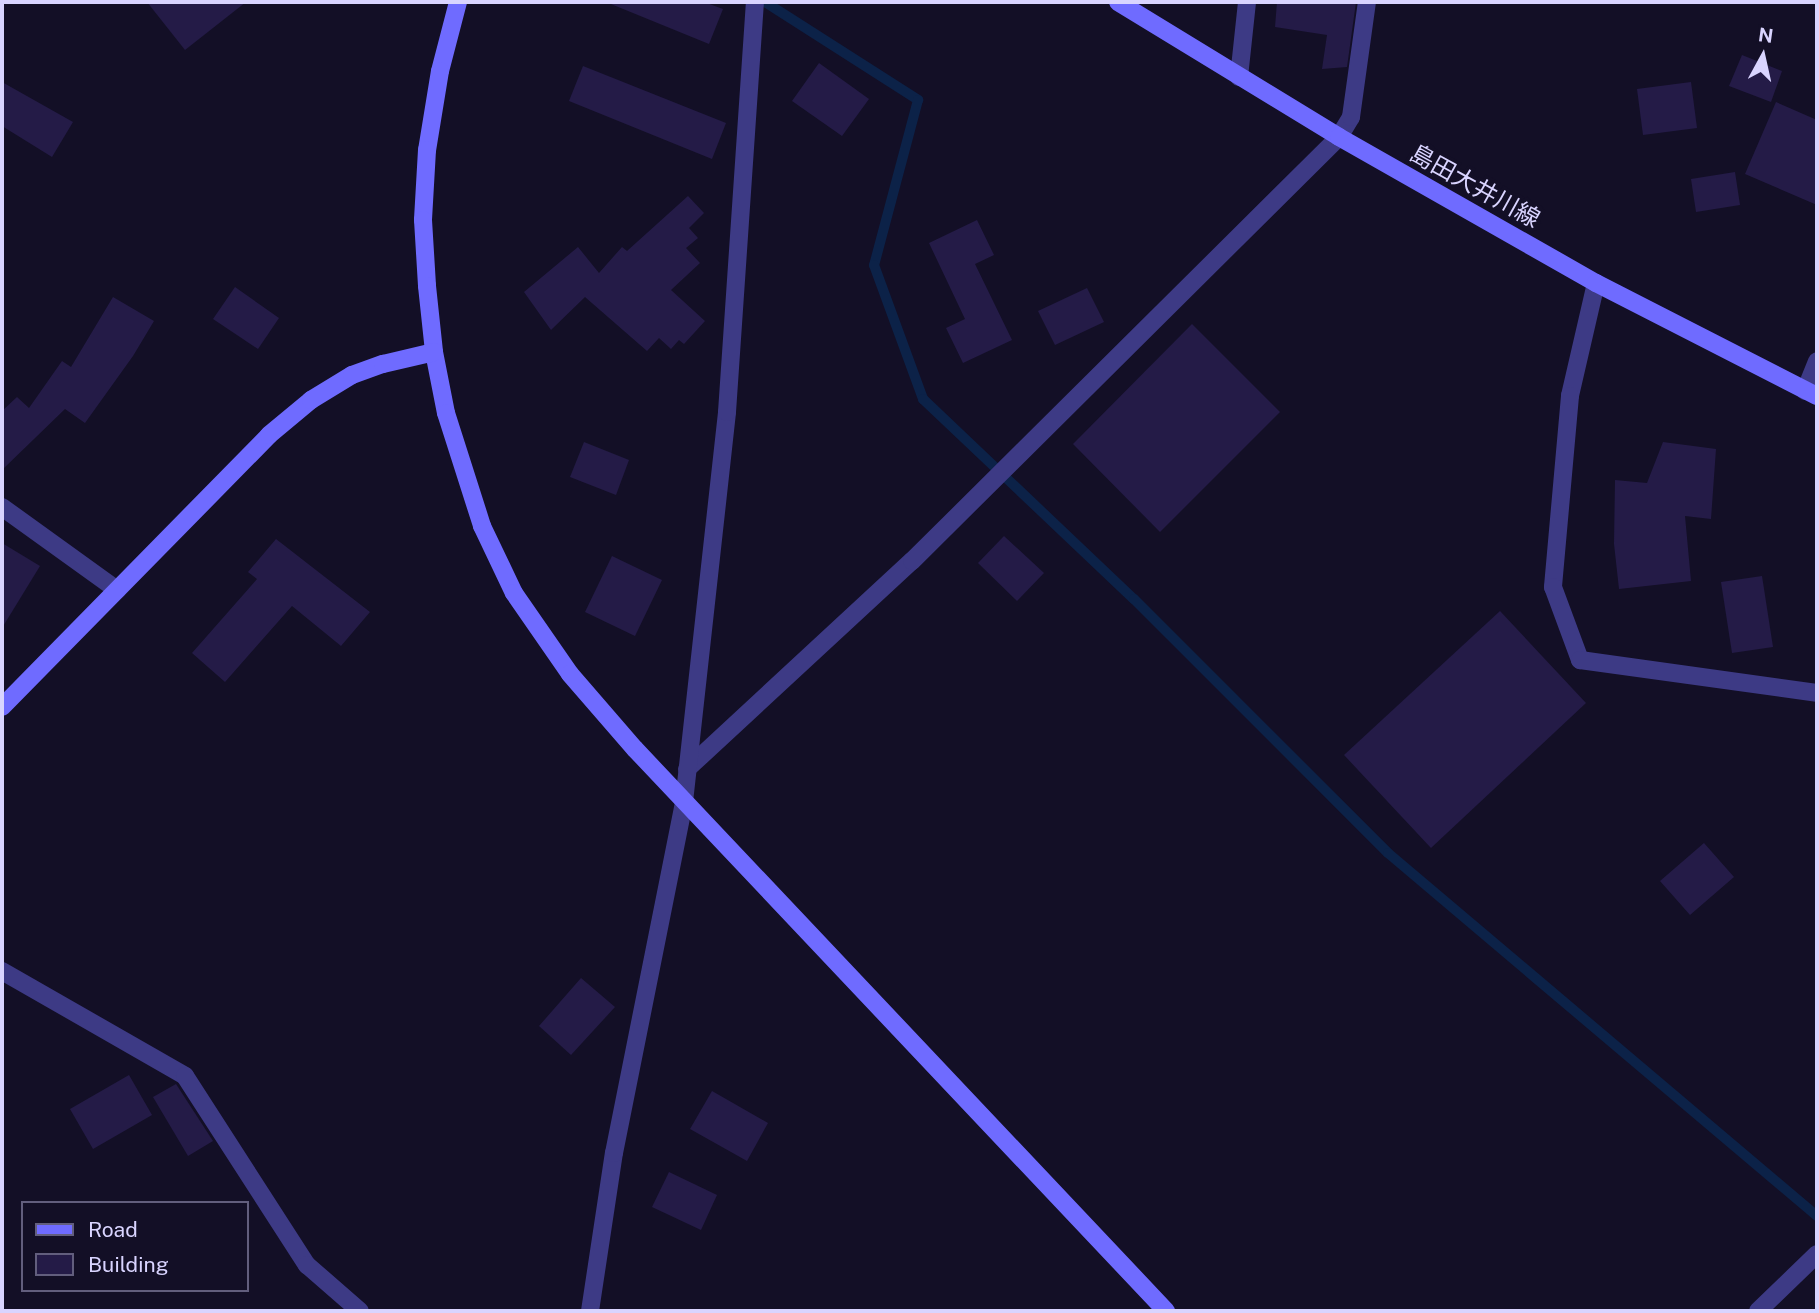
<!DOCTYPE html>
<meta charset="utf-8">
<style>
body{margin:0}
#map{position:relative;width:1819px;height:1313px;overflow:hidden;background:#130f26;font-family:"Public Sans","Noto Sans JP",sans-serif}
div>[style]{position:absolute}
.stream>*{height:10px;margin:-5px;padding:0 5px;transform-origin:5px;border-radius:5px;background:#0c2248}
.building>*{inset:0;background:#241b47}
.street>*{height:18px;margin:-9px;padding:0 9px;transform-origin:9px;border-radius:9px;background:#3d3a85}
.secondary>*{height:18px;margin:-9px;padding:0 9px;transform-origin:9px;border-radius:9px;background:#6f6bff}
span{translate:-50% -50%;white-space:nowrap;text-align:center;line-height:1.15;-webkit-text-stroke:7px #130f26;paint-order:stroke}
.street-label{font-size:24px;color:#d9d4ff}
.frame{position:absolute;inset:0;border:4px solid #d9d4ff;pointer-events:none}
.legend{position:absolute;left:21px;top:1201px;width:228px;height:91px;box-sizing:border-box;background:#130f26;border:2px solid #625e7d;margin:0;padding:9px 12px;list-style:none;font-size:21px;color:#d9d4ff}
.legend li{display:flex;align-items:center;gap:14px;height:35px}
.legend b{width:35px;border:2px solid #625e7d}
.north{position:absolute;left:1728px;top:21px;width:70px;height:70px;-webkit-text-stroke:5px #130f26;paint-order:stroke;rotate:8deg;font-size:19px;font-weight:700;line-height:28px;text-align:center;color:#d9d4ff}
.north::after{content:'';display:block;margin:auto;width:24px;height:32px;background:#d9d4ff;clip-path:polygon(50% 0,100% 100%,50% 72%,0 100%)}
</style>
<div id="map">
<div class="stream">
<i style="left:765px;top:2px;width:182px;rotate:32.6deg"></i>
<i style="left:918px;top:100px;width:171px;rotate:104.9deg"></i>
<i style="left:874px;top:265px;width:143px;rotate:69.9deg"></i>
<i style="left:923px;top:399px;width:291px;rotate:43.5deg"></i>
<i style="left:1134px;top:599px;width:359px;rotate:45deg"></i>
<i style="left:1388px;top:853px;width:562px;rotate:40.24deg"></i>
</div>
<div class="building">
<i style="clip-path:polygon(147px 2px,246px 2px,185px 50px)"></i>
<i style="clip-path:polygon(606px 2px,704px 2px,723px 9px,709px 44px)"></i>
<i style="clip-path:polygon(1277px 2px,1356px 2px,1347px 67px,1322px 69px,1327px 35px,1275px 27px)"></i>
<i style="clip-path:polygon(1742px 55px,1782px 71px,1771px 102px,1729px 86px)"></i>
<i style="clip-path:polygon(819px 63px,869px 99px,842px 136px,792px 101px)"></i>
<i style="clip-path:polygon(583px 66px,726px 123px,712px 159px,569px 101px)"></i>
<i style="clip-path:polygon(2px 82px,73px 122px,52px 157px,2px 126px)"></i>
<i style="clip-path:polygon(1691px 82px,1697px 128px,1643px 135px,1637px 89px)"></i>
<i style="clip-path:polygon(1776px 102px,1817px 120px,1817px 205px,1745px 174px)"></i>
<i style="clip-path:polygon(1735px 172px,1740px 205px,1696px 212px,1691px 179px)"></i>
<i style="clip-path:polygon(688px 196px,704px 213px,689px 228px,698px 238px,686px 248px,700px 263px,671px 290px,705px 321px,684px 344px,679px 340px,671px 349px,659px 338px,647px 351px,585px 297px,551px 330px,524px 292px,578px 247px,599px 273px,622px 247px,627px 251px)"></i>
<i style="clip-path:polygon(977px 220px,994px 255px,975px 264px,1012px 340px,963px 363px,946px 328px,965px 319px,929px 243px)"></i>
<i style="clip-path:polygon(235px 287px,279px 318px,258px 349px,213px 319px)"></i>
<i style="clip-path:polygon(1087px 288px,1104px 322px,1055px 345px,1038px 311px)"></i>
<i style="clip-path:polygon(113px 297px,154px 321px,133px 356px,85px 423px,65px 409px,2px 470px,2px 411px,17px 397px,29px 408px,62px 361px,71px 367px)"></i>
<i style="clip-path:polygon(1192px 324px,1280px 412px,1160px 532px,1073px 444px)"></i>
<i style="clip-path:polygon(584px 442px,629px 460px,616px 495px,570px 477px)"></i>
<i style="clip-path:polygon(1663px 442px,1716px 449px,1711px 519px,1685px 516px,1691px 581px,1619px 589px,1614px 544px,1615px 480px,1647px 483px)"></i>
<i style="clip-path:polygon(1004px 536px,1044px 573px,1017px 601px,978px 563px)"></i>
<i style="clip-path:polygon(276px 539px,370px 612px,341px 646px,292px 606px,225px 682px,192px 653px,257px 579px,248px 572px)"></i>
<i style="clip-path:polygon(2px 543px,40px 566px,2px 628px)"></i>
<i style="clip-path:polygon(612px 556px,662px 580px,635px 636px,585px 612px)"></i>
<i style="clip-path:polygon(1762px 576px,1773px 647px,1732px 653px,1721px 582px)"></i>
<i style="clip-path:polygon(1500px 611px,1586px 703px,1431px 848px,1344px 755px)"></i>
<i style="clip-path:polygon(1704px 843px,1734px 877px,1690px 915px,1660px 881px)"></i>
<i style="clip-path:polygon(581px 978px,615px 1007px,571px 1055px,539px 1026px)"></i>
<i style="clip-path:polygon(129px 1075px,152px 1115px,93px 1149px,70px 1109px)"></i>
<i style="clip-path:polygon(176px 1084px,213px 1141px,188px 1156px,153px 1097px)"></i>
<i style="clip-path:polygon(712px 1091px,768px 1123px,747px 1161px,690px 1129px)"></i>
<i style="clip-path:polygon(669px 1172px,717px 1195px,701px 1230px,652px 1207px)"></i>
</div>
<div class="street">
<i style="left:1239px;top:77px;width:75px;rotate:-83.9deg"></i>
<i style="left:1596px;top:283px;width:116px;rotate:103deg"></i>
<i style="left:1570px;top:396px;width:192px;rotate:95.1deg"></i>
<i style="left:1553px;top:587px;width:78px;rotate:69.7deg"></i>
<i style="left:1580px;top:660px;width:239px;rotate:7.9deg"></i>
<i style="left:1805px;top:391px;width:32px;rotate:-68deg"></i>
<i style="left:2px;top:507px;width:142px;rotate:35.8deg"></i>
<i style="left:687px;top:769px;width:306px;rotate:-42.8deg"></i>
<i style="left:912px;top:561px;width:602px;rotate:-44.8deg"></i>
<i style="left:1339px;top:137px;width:23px;rotate:-59deg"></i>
<i style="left:1351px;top:117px;width:116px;rotate:-82.1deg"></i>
<i style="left:2px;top:971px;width:211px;rotate:29.8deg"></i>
<i style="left:185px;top:1076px;width:225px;rotate:57.2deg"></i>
<i style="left:307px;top:1265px;width:70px;rotate:41deg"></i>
<i style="left:590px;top:1311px;width:160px;rotate:-81.4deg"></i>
<i style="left:614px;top:1153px;width:358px;rotate:-78.7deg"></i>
<i style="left:684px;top:802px;width:392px;rotate:-83.7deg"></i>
<i style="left:727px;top:412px;width:411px;rotate:-86.1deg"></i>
<i style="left:1758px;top:1311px;width:82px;rotate:-44deg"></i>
</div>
<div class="secondary">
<i style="left:458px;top:2px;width:71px;rotate:104.6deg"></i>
<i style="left:440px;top:71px;width:80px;rotate:99.3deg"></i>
<i style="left:427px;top:150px;width:70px;rotate:93.3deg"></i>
<i style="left:423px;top:220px;width:66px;rotate:86.5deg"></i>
<i style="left:427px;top:286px;width:66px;rotate:83.9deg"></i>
<i style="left:434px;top:352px;width:62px;rotate:78.9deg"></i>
<i style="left:446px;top:413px;width:119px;rotate:72.3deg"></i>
<i style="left:482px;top:526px;width:74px;rotate:64.5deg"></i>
<i style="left:514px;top:593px;width:98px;rotate:55.3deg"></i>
<i style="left:570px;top:674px;width:99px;rotate:49.1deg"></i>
<i style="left:635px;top:749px;width:773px;rotate:46.62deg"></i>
<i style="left:1118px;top:2px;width:259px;rotate:31.4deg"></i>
<i style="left:1339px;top:137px;width:296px;rotate:29.6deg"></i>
<i style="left:1596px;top:283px;width:248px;rotate:27.1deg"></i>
<i style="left:2px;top:707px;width:381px;rotate:-45.5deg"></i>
<i style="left:269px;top:435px;width:55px;rotate:-39.8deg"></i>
<i style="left:311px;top:400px;width:48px;rotate:-31.4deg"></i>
<i style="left:352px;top:375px;width:33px;rotate:-20deg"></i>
<i style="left:383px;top:364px;width:52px;rotate:-13.2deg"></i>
</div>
<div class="street-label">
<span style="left:1475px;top:186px;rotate:29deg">島田大井川線</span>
</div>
<div class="frame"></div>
<ul class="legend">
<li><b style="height:9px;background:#6f6bff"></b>Road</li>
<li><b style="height:19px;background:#241b47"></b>Building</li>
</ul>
<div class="north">N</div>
</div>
